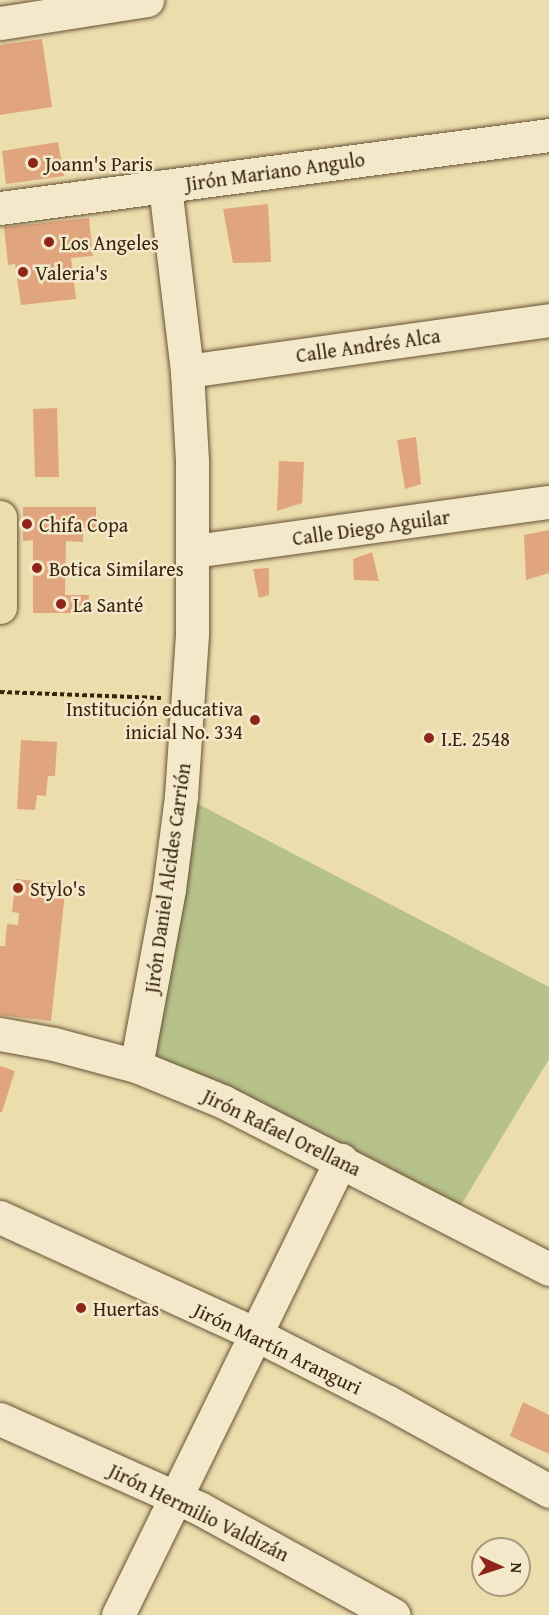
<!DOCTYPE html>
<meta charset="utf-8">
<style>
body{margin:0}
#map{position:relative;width:549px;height:1615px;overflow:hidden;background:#ecddad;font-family:"Gentium Book Plus",serif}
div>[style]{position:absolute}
.green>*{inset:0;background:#b7c18a}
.building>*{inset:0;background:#e0a57d}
.path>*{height:4px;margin-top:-2px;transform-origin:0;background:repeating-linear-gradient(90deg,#3a240f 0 4.5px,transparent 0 7.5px)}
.roads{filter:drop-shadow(0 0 2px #665236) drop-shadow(0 0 2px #665236)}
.minor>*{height:33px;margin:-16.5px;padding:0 16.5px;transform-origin:16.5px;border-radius:16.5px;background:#f3e9ca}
.major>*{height:33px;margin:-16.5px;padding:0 16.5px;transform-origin:16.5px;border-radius:16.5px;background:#ecddad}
.dots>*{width:16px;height:16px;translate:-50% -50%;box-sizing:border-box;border:3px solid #f3e9ca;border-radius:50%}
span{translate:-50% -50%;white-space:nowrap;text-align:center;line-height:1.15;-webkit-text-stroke:5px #f3e9ca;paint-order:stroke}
.poi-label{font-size:20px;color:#3a240f}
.left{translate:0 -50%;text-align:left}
.right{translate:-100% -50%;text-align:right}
.street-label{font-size:20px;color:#3a240f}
.north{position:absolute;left:471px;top:1537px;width:60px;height:60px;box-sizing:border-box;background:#f3e9ca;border:2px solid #a99a7f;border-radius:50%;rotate:93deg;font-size:16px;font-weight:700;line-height:24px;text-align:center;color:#3a240f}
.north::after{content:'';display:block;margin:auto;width:21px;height:27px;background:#8f2418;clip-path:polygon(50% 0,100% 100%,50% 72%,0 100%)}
</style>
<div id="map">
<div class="green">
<i style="clip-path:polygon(196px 803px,549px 987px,549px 1059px,461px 1205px,154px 1058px)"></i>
</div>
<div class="building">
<i style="clip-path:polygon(42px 39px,52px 107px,0 115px,0 45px)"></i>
<i style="clip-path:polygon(58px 142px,64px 176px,6px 184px,2px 151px)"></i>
<i style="clip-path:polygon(268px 204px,271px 262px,233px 263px,223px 209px)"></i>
<i style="clip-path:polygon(89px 218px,93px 256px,71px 258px,76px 299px,21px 305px,15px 264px,8px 265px,4px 227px)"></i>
<i style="clip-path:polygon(57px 408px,59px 477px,35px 477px,33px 409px)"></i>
<i style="clip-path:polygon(416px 437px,421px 484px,405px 489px,397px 440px)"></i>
<i style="clip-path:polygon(279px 461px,304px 462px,302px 503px,277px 511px)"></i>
<i style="clip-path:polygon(23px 507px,96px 507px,96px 531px,83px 531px,83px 542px,66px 541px,65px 595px,89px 595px,89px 613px,33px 613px,33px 540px,23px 541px)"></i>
<i style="clip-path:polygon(549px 530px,549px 573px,526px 580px,524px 535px)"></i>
<i style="clip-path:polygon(372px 552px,379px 581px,354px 580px,353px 559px)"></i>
<i style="clip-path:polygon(269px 568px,269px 595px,259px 598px,253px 569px)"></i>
<i style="clip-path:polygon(21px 740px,57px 742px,55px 776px,48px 776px,46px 796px,37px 795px,35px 810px,17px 809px)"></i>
<i style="clip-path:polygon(16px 879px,66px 884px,51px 1021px,0 1015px,0 946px,5px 946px,7px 924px,18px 925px,19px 913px,12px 912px)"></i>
<i style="clip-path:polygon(0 1066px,15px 1071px,2px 1112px,0 1112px)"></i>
<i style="clip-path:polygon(523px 1402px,549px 1415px,549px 1454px,510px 1436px)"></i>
</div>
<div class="path">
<i style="left:0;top:692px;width:161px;rotate:2.1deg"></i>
</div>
<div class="roads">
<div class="minor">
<i style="left:0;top:23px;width:149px;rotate:-8.9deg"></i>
<i style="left:0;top:208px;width:554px;rotate:-7.57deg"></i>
<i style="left:187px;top:371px;width:366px;rotate:-8deg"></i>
<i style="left:194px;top:551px;width:358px;rotate:-7.9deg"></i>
<i style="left:0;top:1034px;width:55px;rotate:10.5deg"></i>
<i style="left:54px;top:1044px;width:85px;rotate:15deg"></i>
<i style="left:136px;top:1066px;width:95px;rotate:22.2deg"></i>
<i style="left:224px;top:1102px;width:365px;rotate:27.2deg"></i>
<i style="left:136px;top:1066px;width:180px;rotate:-79.4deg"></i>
<i style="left:169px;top:889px;width:94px;rotate:-82.6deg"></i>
<i style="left:181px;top:796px;width:163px;rotate:-86.1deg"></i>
<i style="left:192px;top:633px;width:172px;rotate:-90deg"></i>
<i style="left:192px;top:461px;width:90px;rotate:-93.2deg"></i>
<i style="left:187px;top:371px;width:186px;rotate:-96.8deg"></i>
<i style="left:0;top:1217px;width:281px;rotate:24.6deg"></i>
<i style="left:255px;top:1334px;width:149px;rotate:27.1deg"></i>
<i style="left:388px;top:1402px;width:184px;rotate:28.9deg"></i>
<i style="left:0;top:1419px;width:218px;rotate:24.1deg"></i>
<i style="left:199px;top:1508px;width:222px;rotate:28.8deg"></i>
<i style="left:118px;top:1615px;width:507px;rotate:-63.89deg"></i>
</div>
<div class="major">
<i style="left:0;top:517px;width:90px;rotate:90deg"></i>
</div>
</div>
<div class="dots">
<i style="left:33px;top:163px;background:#8f2418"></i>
<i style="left:49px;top:242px;background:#8f2418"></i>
<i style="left:23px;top:272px;background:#8f2418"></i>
<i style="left:27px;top:524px;background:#8f2418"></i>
<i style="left:37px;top:568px;background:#8f2418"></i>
<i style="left:61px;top:604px;background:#8f2418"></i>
<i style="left:255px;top:720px;background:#8f2418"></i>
<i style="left:429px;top:738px;background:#8f2418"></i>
<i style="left:18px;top:888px;background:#8f2418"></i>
<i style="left:81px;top:1308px;background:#8f2418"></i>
</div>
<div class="poi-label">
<span class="left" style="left:45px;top:163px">Joann's Paris</span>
<span class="left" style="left:61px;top:242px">Los Angeles</span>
<span class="left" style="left:35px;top:272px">Valeria's</span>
<span class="left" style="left:39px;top:524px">Chifa Copa</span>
<span class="left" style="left:49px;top:568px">Botica Similares</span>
<span class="left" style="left:73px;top:604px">La Santé</span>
<span class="right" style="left:243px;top:720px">Institución educativa<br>inicial No. 334</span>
<span class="left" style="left:441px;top:738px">I.E. 2548</span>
<span class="left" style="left:30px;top:888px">Stylo's</span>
<span class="left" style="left:93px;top:1308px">Huertas</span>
</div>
<div class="street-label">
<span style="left:275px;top:171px;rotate:-8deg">Jirón Mariano Angulo</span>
<span style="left:368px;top:345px;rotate:-8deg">Calle Andrés Alca</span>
<span style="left:371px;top:527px;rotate:-8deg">Calle Diego Aguilar</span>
<span style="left:167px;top:878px;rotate:-82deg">Jirón Daniel Alcides Carrión</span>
<span style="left:282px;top:1132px;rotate:26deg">Jirón Rafael Orellana</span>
<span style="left:278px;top:1348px;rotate:26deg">Jirón Martín Aranguri</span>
<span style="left:199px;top:1512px;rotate:26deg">Jirón Hermilio Valdizán</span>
</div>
<div class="north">N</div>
</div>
